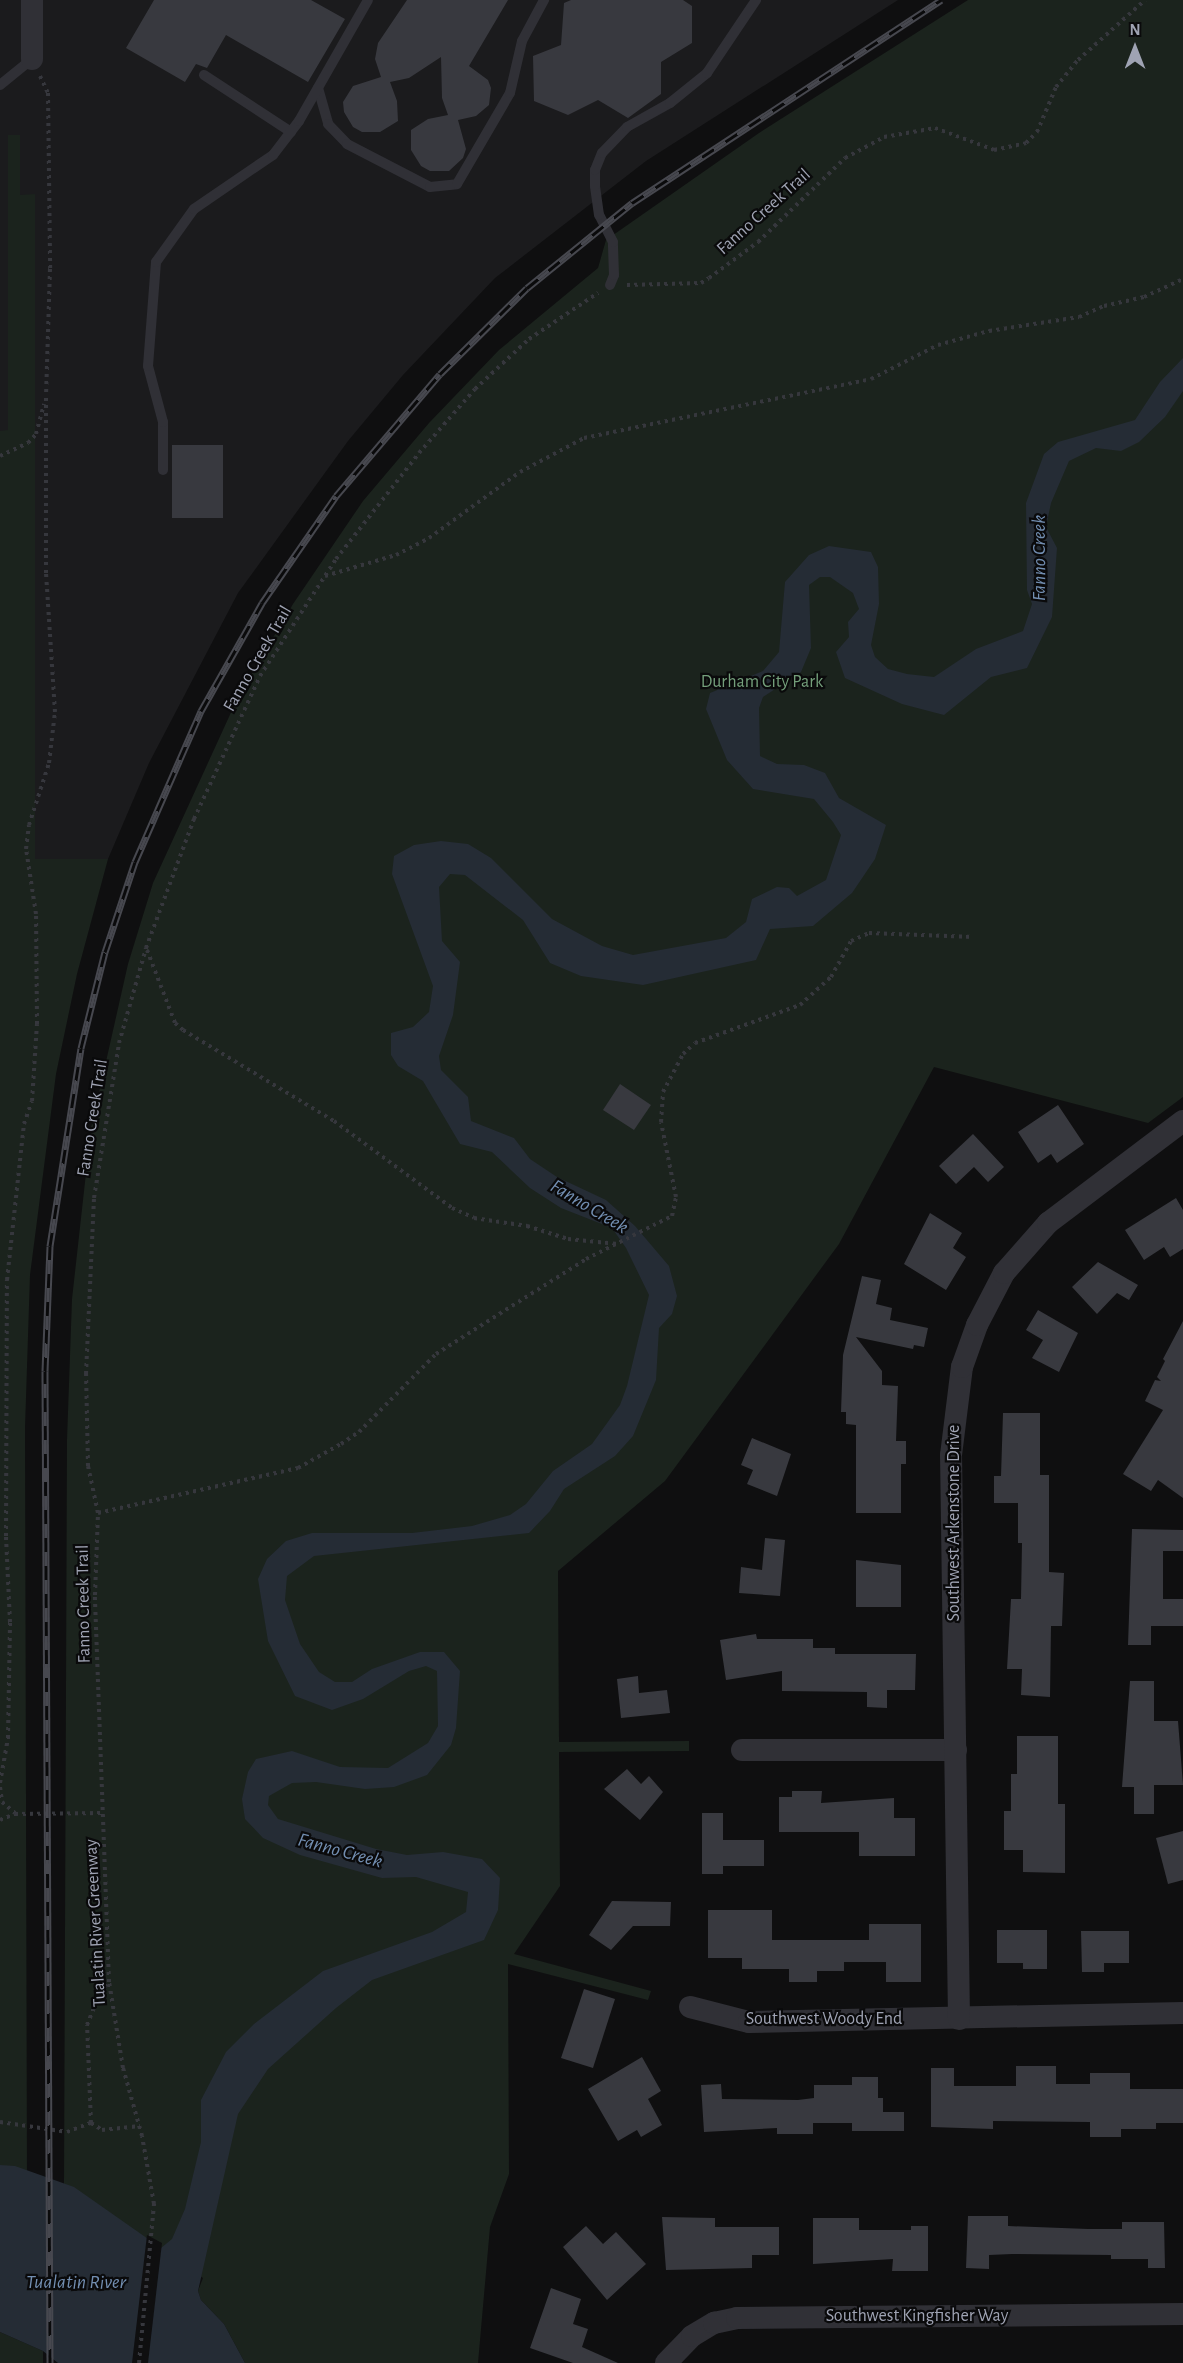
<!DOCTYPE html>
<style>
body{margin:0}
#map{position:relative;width:1183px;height:2363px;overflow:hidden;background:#0f0f10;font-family:"Alegreya Sans",sans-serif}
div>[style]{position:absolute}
.built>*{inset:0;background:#1b1b1d}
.green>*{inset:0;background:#1b231d}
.water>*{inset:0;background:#252c35}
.pier>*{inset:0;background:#0f0f10}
.building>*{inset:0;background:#38393f}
.path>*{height:4px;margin-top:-2px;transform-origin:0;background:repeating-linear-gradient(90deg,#36373d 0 3px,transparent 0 7.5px)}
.service>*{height:10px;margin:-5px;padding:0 5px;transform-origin:5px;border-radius:5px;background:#303036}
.minor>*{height:22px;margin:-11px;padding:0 11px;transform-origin:11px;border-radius:11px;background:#303036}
.rail>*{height:7px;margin-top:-3.5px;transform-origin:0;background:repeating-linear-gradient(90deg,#0a0a0b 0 14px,#47484f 0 28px);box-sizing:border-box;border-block:2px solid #47484f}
span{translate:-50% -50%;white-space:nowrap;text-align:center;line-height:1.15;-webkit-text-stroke:4.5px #0a0a0b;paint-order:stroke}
.street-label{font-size:18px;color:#9fa3b3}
.park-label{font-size:18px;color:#749f7b}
.water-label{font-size:20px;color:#728eb1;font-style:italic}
.north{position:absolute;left:1105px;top:18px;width:60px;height:60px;-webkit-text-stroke:4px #0a0a0b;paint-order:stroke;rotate:0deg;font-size:16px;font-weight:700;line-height:24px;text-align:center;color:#9fa3b3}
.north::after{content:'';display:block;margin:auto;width:21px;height:27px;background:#9fa3b3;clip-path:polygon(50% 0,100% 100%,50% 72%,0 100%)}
</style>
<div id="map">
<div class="built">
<i style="clip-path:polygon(0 0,898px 0,646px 161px,495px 278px,403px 375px,348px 441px,238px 593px,149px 763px,108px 859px,35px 859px,35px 195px,20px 195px,20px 135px,8px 431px,0 431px)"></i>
</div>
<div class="green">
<i style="clip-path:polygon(968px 0,1183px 0,1183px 1097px,1148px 1123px,934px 1067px,839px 1244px,665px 1481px,558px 1571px,559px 1742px,689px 1741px,689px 1751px,559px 1752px,560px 1886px,514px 1954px,651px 1991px,648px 2000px,508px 1964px,509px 2174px,490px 2227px,478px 2363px,245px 2363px,224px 2324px,201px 2300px,198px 2291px,203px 2278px,64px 2184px,67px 1440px,72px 1299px,91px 1128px,128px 964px,153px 883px,239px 695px,293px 604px,363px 501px,429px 423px,499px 350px,598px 268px,606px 240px,759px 133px)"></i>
<i style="clip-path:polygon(8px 135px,20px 135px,20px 195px,35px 194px,35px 859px,108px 859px,77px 974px,56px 1074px,30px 1275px,25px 1428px,27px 2179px,0 2180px,0 431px,8px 430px)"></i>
<i style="clip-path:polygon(0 2332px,43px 2351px,43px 2363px,0 2363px)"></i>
</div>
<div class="water">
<i style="clip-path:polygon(1183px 358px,1183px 391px,1165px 417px,1139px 442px,1121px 451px,1096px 448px,1069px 461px,1051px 503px,1046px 527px,1057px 548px,1052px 617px,1027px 668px,991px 677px,944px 715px,902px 704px,845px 678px,836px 652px,849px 637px,848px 622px,859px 609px,853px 593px,830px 577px,820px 577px,809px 585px,811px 648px,801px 672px,763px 697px,759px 708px,760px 756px,777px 764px,804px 765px,825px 773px,839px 798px,886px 825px,875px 859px,852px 893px,813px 926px,770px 929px,756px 960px,643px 985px,581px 976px,550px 963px,523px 920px,465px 875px,450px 874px,439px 887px,442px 941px,460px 962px,453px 1015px,439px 1056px,441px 1070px,468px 1097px,471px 1121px,514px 1138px,530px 1159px,557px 1177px,606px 1200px,635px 1226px,669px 1266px,677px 1296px,672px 1314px,659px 1328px,656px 1380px,633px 1436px,615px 1456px,564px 1489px,550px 1511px,529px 1533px,314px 1556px,287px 1576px,285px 1600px,300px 1644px,319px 1672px,335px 1682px,352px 1682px,372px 1669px,420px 1652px,444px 1652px,460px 1671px,456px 1728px,451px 1745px,427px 1775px,394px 1787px,365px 1789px,316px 1782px,292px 1783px,269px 1796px,268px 1805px,278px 1819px,376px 1849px,407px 1855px,443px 1852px,482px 1859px,500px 1878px,498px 1910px,484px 1940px,372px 1980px,336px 2008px,268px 2069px,238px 2114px,198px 2291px,201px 2300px,224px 2324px,245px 2363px,58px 2363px,43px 2351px,0 2332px,0 2165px,15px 2166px,74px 2187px,161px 2248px,172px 2239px,185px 2209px,201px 2142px,201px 2100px,226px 2052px,254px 2024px,323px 1971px,432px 1932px,466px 1912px,468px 1892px,416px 1877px,382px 1878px,300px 1855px,263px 1838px,245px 1819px,242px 1799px,248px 1772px,256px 1759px,292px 1751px,340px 1767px,388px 1768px,428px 1743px,438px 1726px,437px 1671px,426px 1666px,409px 1671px,363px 1699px,332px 1710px,295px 1696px,268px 1641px,258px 1579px,267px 1559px,286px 1541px,312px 1533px,412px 1533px,472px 1526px,510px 1515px,526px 1504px,553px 1471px,592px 1444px,620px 1405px,627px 1386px,649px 1295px,626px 1248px,612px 1228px,561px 1208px,530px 1188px,492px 1152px,460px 1144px,423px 1081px,398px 1066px,391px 1055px,391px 1033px,413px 1027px,429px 1012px,433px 986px,392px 874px,394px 856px,414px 845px,441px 841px,468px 844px,491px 858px,552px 919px,602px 946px,633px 955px,726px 938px,746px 922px,752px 899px,777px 887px,789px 888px,797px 896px,826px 880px,841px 835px,833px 822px,814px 799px,753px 789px,727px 760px,706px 709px,710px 693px,763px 671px,779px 652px,785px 582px,809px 555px,829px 546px,871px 552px,878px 567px,879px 604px,871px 645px,875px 657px,888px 669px,907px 674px,934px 677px,976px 649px,1023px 631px,1032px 604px,1027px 590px,1026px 503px,1044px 454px,1058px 442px,1135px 420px,1160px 382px)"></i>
</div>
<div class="pier">
<i style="clip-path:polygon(147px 2235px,162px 2243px,148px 2363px,132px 2363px)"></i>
</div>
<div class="building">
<i style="clip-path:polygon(154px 0,311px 0,345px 19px,308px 82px,226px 35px,207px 68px,196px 64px,185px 82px,126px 48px)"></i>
<i style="clip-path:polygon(407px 0,508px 0,469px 66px,488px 80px,491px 88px,489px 105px,476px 116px,458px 120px,466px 149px,463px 158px,449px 171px,430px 171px,421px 166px,411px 150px,411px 130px,428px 119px,448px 115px,442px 98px,441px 57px,409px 78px,390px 82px,397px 101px,398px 121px,380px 132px,362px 132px,353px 127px,344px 112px,343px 102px,353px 86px,381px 77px,375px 59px,378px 43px)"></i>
<i style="clip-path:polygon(571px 0,683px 0,692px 6px,692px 43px,661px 62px,661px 94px,628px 118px,598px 100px,568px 115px,534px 101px,533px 56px,561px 45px,564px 3px)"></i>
<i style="clip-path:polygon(172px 445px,223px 445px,223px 518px,172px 518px)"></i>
<i style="clip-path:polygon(620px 1084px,651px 1105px,634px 1130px,603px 1110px)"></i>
<i style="clip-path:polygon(1058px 1105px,1084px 1144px,1057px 1163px,1051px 1154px,1038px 1163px,1018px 1132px)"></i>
<i style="clip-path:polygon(973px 1134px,1004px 1167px,988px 1182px,974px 1167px,956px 1184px,939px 1166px)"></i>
<i style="clip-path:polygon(1176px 1198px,1183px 1210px,1183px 1249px,1170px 1257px,1164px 1247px,1144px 1260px,1125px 1230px)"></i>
<i style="clip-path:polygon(930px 1213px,962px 1233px,953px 1248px,966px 1257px,946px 1290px,904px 1264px)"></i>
<i style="clip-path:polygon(1098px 1262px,1138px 1285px,1129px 1300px,1117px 1293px,1097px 1314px,1072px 1287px)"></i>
<i style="clip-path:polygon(862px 1276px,881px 1280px,876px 1304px,892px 1308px,890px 1320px,928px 1328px,924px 1347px,914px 1345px,913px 1349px,856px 1337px,882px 1371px,882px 1385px,898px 1386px,896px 1441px,906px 1441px,906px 1464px,901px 1464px,901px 1513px,856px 1513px,856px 1425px,846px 1424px,846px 1412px,841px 1412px,843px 1355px)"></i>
<i style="clip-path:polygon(1038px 1310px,1078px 1333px,1059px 1372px,1032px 1358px,1043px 1340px,1026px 1330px)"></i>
<i style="clip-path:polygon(1183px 1321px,1183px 1498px,1158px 1480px,1151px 1491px,1123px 1474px,1163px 1410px,1145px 1401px,1155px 1380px,1161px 1381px,1157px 1377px,1165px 1361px,1163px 1359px)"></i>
<i style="clip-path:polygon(1003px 1413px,1040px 1413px,1040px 1475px,1049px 1475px,1049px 1572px,1064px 1573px,1062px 1626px,1051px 1626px,1050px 1697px,1021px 1695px,1022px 1669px,1007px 1669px,1011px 1599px,1021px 1599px,1022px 1543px,1018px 1543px,1018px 1503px,994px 1503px,994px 1476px,1001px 1476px)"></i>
<i style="clip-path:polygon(752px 1438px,791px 1454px,777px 1496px,747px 1484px,753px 1470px,741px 1465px)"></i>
<i style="clip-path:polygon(1132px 1529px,1183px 1530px,1183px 1551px,1163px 1551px,1163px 1599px,1183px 1599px,1183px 1626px,1151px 1626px,1151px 1645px,1128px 1645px)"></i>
<i style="clip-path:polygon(765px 1538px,785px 1540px,780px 1596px,739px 1593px,741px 1567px,762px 1570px)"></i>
<i style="clip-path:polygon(856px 1560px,901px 1565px,901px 1607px,856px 1607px)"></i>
<i style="clip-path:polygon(756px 1634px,757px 1639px,813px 1639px,813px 1648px,835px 1648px,835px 1654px,916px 1654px,915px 1690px,887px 1690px,887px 1708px,867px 1707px,867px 1692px,782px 1691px,782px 1671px,726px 1680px,720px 1640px)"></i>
<i style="clip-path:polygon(638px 1676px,639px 1693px,667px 1690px,670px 1713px,621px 1718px,617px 1679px)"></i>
<i style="clip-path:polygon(1130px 1681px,1154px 1681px,1154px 1721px,1178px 1721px,1183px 1785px,1154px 1785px,1154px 1814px,1134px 1814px,1134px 1787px,1122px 1787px)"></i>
<i style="clip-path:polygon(1017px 1736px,1058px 1736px,1058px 1804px,1065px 1804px,1065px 1873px,1023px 1872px,1023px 1850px,1004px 1850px,1004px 1811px,1011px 1811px,1011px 1774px,1017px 1774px)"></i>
<i style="clip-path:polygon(627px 1769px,641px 1784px,649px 1776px,663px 1792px,640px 1820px,604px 1789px)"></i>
<i style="clip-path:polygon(792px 1791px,822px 1791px,821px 1803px,894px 1798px,894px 1818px,915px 1818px,915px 1856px,859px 1856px,859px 1832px,779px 1832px,779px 1797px,792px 1797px)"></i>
<i style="clip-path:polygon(702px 1813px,723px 1813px,723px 1840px,764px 1840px,764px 1866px,723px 1866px,723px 1874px,702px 1874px)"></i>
<i style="clip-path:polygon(1183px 1831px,1183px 1880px,1168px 1884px,1156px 1838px)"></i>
<i style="clip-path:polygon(612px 1901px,671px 1902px,670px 1926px,633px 1926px,611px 1950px,589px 1935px)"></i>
<i style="clip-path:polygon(708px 1910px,772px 1910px,772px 1940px,869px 1940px,869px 1924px,921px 1924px,921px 1982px,886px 1982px,886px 1962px,844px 1962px,844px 1971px,817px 1971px,817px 1982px,789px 1982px,789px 1969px,742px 1969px,742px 1958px,708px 1958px)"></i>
<i style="clip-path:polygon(997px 1930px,1047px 1930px,1047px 1969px,1023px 1969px,1023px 1963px,997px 1963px)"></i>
<i style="clip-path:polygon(1081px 1931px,1129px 1931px,1129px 1963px,1104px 1963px,1104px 1972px,1082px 1972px)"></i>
<i style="clip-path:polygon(584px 1989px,615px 1999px,593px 2068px,561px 2058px)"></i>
<i style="clip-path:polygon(642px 2057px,661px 2091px,648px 2099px,662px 2125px,641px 2137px,637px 2130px,618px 2141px,588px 2089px)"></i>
<i style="clip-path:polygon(1016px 2066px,1056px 2066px,1056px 2084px,1090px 2084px,1090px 2073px,1130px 2073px,1130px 2089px,1183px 2089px,1183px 2123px,1156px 2123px,1156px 2129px,1121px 2129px,1121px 2137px,1090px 2137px,1090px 2122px,993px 2121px,993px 2129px,931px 2127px,931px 2068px,954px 2068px,954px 2086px,1016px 2086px)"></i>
<i style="clip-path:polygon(852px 2077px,878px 2077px,878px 2098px,883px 2098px,883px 2112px,904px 2112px,904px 2131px,852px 2131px,852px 2123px,813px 2123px,813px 2134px,777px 2134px,777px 2128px,704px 2132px,701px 2085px,721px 2084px,722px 2099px,798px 2100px,814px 2098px,814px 2085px,852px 2085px)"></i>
<i style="clip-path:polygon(968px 2216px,1008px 2216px,1008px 2226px,1088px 2229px,1122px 2229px,1122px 2222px,1164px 2222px,1165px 2268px,1148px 2268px,1148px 2259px,1111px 2259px,1111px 2255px,1012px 2254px,989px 2255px,989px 2269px,966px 2268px)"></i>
<i style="clip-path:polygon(662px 2217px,715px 2218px,715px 2227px,779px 2227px,779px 2255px,752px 2255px,752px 2268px,666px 2270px)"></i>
<i style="clip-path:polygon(813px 2218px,859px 2218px,859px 2230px,911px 2230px,911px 2226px,928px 2226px,928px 2271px,892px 2271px,893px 2259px,813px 2264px)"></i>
<i style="clip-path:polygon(586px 2226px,603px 2244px,616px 2232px,646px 2264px,607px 2300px,563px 2247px)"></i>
<i style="clip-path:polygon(551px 2288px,581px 2299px,573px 2324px,588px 2329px,582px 2347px,618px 2363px,573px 2363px,530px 2348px)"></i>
</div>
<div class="path">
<i style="left:40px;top:76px;width:19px;rotate:65deg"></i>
<i style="left:48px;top:93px;width:176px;rotate:89.3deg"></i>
<i style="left:50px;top:269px;width:125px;rotate:91.8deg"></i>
<i style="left:627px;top:285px;width:74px;rotate:-1.5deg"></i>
<i style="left:701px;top:283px;width:9px;rotate:-32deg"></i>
<i style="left:709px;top:278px;width:61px;rotate:-36.3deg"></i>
<i style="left:758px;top:242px;width:121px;rotate:-44deg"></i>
<i style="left:845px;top:158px;width:44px;rotate:-28.3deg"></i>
<i style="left:884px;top:137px;width:52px;rotate:-10deg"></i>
<i style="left:935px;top:128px;width:63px;rotate:20.4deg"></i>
<i style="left:994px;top:150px;width:33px;rotate:-12deg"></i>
<i style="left:1026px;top:143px;width:16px;rotate:-45deg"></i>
<i style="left:1037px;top:132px;width:49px;rotate:-67.1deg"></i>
<i style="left:1056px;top:87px;width:35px;rotate:-51deg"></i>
<i style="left:1078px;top:60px;width:90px;rotate:-41.8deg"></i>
<i style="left:0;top:456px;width:31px;rotate:-25deg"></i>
<i style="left:28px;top:443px;width:12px;rotate:-48deg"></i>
<i style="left:36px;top:434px;width:31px;rotate:-75deg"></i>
<i style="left:325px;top:576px;width:74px;rotate:-16.5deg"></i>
<i style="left:396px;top:555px;width:37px;rotate:-27deg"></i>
<i style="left:429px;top:538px;width:112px;rotate:-36deg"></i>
<i style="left:520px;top:472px;width:72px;rotate:-28deg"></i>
<i style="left:584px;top:438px;width:293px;rotate:-11.6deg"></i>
<i style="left:871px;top:379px;width:75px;rotate:-26.9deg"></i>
<i style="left:938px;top:345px;width:53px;rotate:-15.4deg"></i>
<i style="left:989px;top:331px;width:91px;rotate:-8.8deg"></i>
<i style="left:1079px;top:317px;width:27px;rotate:-24deg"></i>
<i style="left:1104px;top:306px;width:41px;rotate:-12.7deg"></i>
<i style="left:1144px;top:297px;width:43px;rotate:-24.8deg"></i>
<i style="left:147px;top:950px;width:78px;rotate:69deg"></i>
<i style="left:175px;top:1023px;width:11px;rotate:41deg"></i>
<i style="left:183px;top:1030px;width:176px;rotate:31.1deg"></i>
<i style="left:334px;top:1121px;width:147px;rotate:36.4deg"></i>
<i style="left:452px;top:1208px;width:24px;rotate:24deg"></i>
<i style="left:474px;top:1218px;width:54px;rotate:8.6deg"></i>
<i style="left:527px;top:1226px;width:43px;rotate:17.6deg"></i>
<i style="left:568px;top:1239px;width:50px;rotate:5.7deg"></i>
<i style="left:98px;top:1513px;width:205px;rotate:-12.7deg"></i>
<i style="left:298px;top:1468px;width:49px;rotate:-29.2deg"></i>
<i style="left:341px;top:1444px;width:22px;rotate:-34deg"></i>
<i style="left:359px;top:1432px;width:110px;rotate:-45.4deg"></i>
<i style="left:436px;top:1354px;width:178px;rotate:-32.3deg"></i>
<i style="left:586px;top:1259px;width:96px;rotate:-26.6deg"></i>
<i style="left:672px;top:1216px;width:19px;rotate:-78deg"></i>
<i style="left:676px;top:1197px;width:76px;rotate:-101.3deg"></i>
<i style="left:661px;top:1122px;width:30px;rotate:-86deg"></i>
<i style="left:663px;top:1092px;width:43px;rotate:-62.2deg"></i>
<i style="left:683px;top:1054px;width:16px;rotate:-43deg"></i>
<i style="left:695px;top:1043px;width:112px;rotate:-19.9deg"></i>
<i style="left:800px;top:1005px;width:42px;rotate:-42.1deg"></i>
<i style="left:831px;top:977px;width:41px;rotate:-60.9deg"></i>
<i style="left:851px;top:941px;width:20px;rotate:-24deg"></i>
<i style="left:869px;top:933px;width:105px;rotate:2.2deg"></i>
<i style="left:0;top:1783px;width:46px;rotate:-79.9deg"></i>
<i style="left:8px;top:1738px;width:116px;rotate:-89deg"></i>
<i style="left:10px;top:1622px;width:86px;rotate:-92.7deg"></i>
<i style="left:6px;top:1536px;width:256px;rotate:-89.8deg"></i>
<i style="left:7px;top:1280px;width:157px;rotate:-83.8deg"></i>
<i style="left:24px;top:1124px;width:24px;rotate:-71deg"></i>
<i style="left:32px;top:1101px;width:77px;rotate:-86.3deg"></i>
<i style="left:37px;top:1024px;width:110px;rotate:-90.5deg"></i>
<i style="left:36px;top:914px;width:66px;rotate:-98.7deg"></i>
<i style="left:26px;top:849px;width:24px;rotate:-83deg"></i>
<i style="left:29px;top:825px;width:65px;rotate:-72.1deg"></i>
<i style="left:49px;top:763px;width:51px;rotate:-83.3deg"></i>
<i style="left:55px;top:712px;width:139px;rotate:-93.7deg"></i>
<i style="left:46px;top:573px;width:180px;rotate:-90deg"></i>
<i style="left:0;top:1787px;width:15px;rotate:82deg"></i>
<i style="left:2px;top:1802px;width:17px;rotate:40deg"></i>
<i style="left:0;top:1820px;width:16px;rotate:-22deg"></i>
<i style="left:15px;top:1814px;width:89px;rotate:-0.6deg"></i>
<i style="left:0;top:2122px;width:68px;rotate:8.5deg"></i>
<i style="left:67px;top:2132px;width:26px;rotate:-21deg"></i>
<i style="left:91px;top:2123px;width:98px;rotate:-92.3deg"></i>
<i style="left:87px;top:2025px;width:35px;rotate:-68deg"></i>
<i style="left:100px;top:1992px;width:13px;rotate:-48deg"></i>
<i style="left:91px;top:2123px;width:13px;rotate:32deg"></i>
<i style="left:102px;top:2130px;width:38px;rotate:-6deg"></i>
<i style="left:139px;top:2363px;width:160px;rotate:-84.6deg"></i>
<i style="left:154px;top:2204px;width:69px;rotate:-100deg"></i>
<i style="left:142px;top:2136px;width:71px;rotate:-105.6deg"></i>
<i style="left:123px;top:2068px;width:87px;rotate:-99.2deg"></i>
<i style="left:109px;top:1982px;width:387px;rotate:-92.1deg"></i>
<i style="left:95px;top:1595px;width:82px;rotate:-87.9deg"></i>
<i style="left:98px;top:1513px;width:48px;rotate:-102deg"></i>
<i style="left:88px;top:1466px;width:92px;rotate:-91.2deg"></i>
<i style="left:86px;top:1374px;width:176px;rotate:-87.4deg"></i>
<i style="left:94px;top:1198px;width:157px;rotate:-80.8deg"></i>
<i style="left:119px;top:1043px;width:99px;rotate:-74.1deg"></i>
<i style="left:146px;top:948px;width:138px;rotate:-69.6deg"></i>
<i style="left:194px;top:819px;width:157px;rotate:-65.2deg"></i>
<i style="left:260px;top:676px;width:140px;rotate:-57deg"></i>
<i style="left:336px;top:559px;width:135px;rotate:-51.9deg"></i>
<i style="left:419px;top:453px;width:85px;rotate:-48.8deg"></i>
<i style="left:475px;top:389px;width:74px;rotate:-42.8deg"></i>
<i style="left:529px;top:339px;width:83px;rotate:-33.7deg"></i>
</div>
<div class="service">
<i style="left:204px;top:75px;width:104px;rotate:33.2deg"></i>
<i style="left:0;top:85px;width:41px;rotate:-39.1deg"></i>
<i style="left:318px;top:88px;width:37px;rotate:74deg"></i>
<i style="left:328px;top:124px;width:28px;rotate:46deg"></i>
<i style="left:347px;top:144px;width:93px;rotate:27.4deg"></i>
<i style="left:430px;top:187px;width:27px;rotate:-6deg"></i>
<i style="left:457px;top:184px;width:105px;rotate:-59.8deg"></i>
<i style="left:510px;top:93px;width:53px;rotate:-77deg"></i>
<i style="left:522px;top:41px;width:47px;rotate:-61.8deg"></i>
<i style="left:610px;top:285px;width:11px;rotate:-68deg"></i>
<i style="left:614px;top:275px;width:33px;rotate:-92deg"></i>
<i style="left:613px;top:242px;width:30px;rotate:-117deg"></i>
<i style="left:599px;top:215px;width:29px;rotate:-98deg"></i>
<i style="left:595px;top:186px;width:16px;rotate:-90deg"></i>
<i style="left:595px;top:170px;width:18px;rotate:-68deg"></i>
<i style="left:602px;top:153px;width:36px;rotate:-46deg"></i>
<i style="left:627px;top:127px;width:49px;rotate:-29.2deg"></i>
<i style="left:670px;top:103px;width:48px;rotate:-39deg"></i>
<i style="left:707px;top:73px;width:88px;rotate:-56.1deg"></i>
<i style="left:163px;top:470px;width:48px;rotate:-90deg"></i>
<i style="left:163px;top:422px;width:58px;rotate:-105deg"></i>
<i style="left:148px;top:366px;width:104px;rotate:-85.6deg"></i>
<i style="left:156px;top:262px;width:65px;rotate:-54.4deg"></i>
<i style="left:194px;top:209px;width:96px;rotate:-34.4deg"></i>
<i style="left:273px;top:155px;width:43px;rotate:-52.6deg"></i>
<i style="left:299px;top:121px;width:139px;rotate:-60.3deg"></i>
</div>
<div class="minor">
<i style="left:32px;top:0;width:59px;rotate:90deg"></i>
<i style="left:742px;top:1750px;width:214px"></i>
<i style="left:690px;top:2007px;width:61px;rotate:14.3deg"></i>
<i style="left:749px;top:2022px;width:434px;rotate:-1.2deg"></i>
<i style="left:959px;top:2019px;width:564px;rotate:-90.81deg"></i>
<i style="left:951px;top:1455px;width:89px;rotate:-82.9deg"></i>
<i style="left:962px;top:1367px;width:45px;rotate:-70.3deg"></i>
<i style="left:977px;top:1325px;width:59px;rotate:-62.6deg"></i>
<i style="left:1004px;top:1273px;width:67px;rotate:-48.7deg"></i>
<i style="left:1048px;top:1223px;width:169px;rotate:-37.1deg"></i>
<i style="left:666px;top:2363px;width:37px;rotate:-46deg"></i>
<i style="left:692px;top:2336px;width:26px;rotate:-31deg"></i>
<i style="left:714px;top:2323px;width:24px;rotate:-12deg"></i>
<i style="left:737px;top:2318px;width:446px;rotate:-0.5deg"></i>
</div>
<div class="rail">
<i style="left:50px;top:2363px;width:992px;rotate:-90.29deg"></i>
<i style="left:45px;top:1371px;width:125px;rotate:-87.7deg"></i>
<i style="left:50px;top:1246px;width:200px;rotate:-81.1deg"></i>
<i style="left:81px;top:1048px;width:99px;rotate:-76deg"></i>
<i style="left:105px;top:952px;width:95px;rotate:-71.6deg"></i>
<i style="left:135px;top:862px;width:165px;rotate:-66.4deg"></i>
<i style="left:201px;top:711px;width:124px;rotate:-60.5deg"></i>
<i style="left:262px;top:603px;width:130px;rotate:-55.3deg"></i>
<i style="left:336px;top:496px;width:160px;rotate:-49.6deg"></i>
<i style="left:440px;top:374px;width:122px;rotate:-44.7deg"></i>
<i style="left:527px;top:288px;width:135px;rotate:-39deg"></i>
<i style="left:632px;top:203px;width:370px;rotate:-33.3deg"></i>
</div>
<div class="street-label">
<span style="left:764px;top:212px;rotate:-42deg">Fanno Creek Trail</span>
<span style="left:258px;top:659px;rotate:-60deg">Fanno Creek Trail</span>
<span style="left:93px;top:1118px;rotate:-81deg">Fanno Creek Trail</span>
<span style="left:954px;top:1523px;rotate:-90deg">Southwest Arkenstone Drive</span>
<span style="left:84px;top:1604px;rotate:-91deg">Fanno Creek Trail</span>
<span style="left:96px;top:1923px;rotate:-93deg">Tualatin River Greenway</span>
<span style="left:824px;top:2019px">Southwest Woody End</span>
<span style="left:917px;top:2316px">Southwest Kingfisher Way</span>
</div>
<div class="park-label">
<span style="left:762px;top:682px">Durham City Park</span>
</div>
<div class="water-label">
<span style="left:1039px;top:558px;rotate:-90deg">Fanno Creek</span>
<span style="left:589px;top:1207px;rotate:31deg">Fanno Creek</span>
<span style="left:340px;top:1851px;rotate:15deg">Fanno Creek</span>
<span style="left:76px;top:2282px">Tualatin River</span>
</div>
<div class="north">N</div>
</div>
